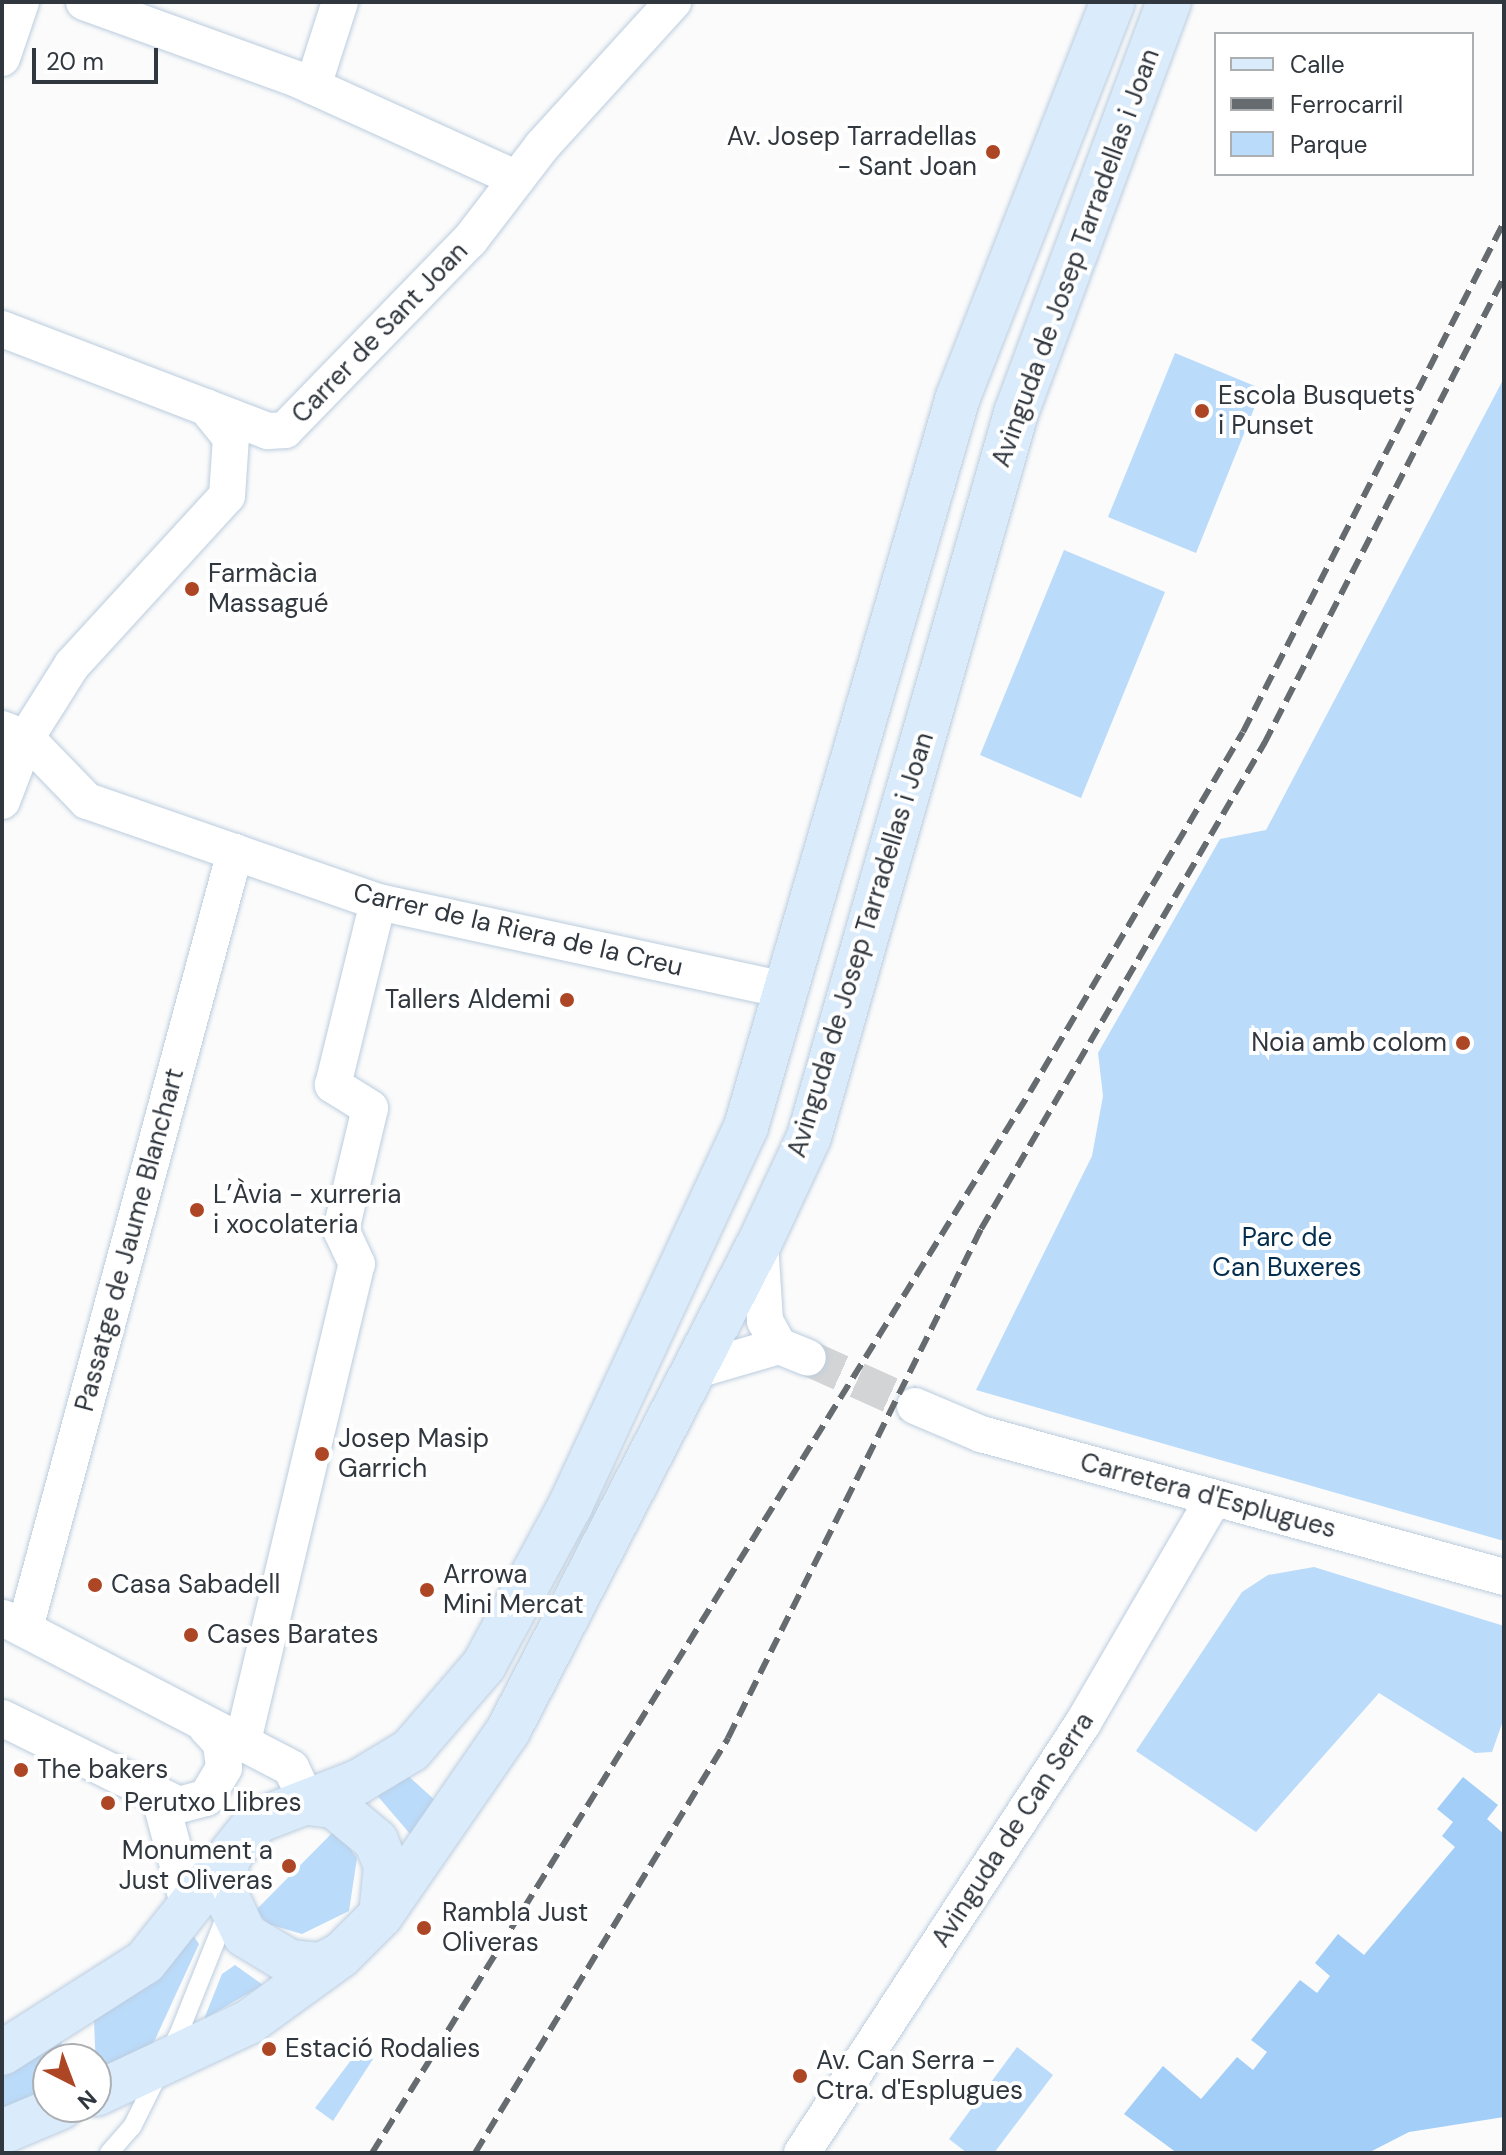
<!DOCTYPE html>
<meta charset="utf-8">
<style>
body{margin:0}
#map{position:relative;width:1506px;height:2155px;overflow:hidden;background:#fbfbfb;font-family:"DM Sans",sans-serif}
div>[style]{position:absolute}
.green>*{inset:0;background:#bbdbfa}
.forest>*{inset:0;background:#a2cef8}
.street-tunnel>*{height:36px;margin-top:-18px;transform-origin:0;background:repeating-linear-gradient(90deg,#d2d4d5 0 36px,transparent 0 54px)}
.roads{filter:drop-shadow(0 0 2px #bbcdde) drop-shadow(0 0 2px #bbcdde)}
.lane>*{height:18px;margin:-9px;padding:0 9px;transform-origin:9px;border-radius:9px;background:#fff}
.street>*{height:36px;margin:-18px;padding:0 18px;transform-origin:18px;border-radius:18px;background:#fff}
.secondary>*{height:44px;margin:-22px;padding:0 22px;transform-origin:22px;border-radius:22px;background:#daebfc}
.rail>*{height:6px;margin-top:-3px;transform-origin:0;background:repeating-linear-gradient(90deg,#666b70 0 16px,transparent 0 24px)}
.dots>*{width:22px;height:22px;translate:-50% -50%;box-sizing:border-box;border:4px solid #fff;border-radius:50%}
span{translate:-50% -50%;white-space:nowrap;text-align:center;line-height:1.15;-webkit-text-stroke:8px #fff;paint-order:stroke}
.poi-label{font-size:26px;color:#30373e}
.right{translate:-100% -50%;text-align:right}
.left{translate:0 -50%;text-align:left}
.street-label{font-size:26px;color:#30373e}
.park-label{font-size:26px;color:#032d4e}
.frame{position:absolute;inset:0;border:4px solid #30373e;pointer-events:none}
.legend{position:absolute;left:1214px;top:32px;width:260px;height:144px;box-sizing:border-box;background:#fff;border:2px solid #acafb2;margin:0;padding:10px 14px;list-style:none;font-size:24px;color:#30373e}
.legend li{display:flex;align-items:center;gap:16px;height:40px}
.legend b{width:40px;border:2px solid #acafb2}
.north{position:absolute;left:32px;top:2043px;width:80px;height:80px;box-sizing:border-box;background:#fff;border:2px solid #acafb2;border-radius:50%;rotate:138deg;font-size:22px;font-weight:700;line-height:32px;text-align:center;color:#30373e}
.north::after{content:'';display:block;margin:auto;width:28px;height:36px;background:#ad4624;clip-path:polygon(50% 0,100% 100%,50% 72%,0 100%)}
.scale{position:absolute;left:32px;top:48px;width:126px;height:36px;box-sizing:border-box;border:4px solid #30373e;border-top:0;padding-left:10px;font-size:24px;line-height:28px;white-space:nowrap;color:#30373e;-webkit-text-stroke:6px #fff;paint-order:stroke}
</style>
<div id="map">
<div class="green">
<i style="clip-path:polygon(1175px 353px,1262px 389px,1196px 553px,1108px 517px)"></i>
<i style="clip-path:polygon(1504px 378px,1504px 1541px,976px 1390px,1092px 1156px,1103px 1096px,1098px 1053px,1220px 839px,1266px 830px)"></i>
<i style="clip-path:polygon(1064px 550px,1165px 592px,1081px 798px,980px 755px)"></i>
<i style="clip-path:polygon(1314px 1567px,1504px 1626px,1504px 1718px,1492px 1752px,1475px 1753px,1379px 1693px,1256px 1832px,1136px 1751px,1242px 1592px,1268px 1575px)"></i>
<i style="clip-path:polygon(405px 1773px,437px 1802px,411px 1835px,375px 1793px)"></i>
<i style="clip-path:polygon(336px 1829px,357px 1858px,349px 1911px,302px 1934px,268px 1924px,255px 1911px)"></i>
<i style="clip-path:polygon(192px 1934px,199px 1944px,153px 2044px,96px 2071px,94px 2020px)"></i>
<i style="clip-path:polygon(235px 1965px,263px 1985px,204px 2019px,222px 1974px)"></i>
<i style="clip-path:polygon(62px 2038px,61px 2059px,48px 2059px,48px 2091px,2px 2111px,2px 2071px)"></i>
<i style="clip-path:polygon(1017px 2047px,1053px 2075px,994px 2153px,967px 2153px,949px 2139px)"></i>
<i style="clip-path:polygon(358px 2051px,373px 2059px,333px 2121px,315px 2108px)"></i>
</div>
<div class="forest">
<i style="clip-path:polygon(1463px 1777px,1498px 1805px,1487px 1819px,1504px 1834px,1504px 2117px,1409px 2132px,1368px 2153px,1177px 2153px,1124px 2114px,1163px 2066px,1201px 2099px,1237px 2057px,1253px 2070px,1267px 2052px,1251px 2040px,1300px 1980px,1317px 1993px,1330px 1976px,1315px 1963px,1338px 1934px,1364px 1955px,1455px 1847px,1442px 1836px,1453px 1822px,1437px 1809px)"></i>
</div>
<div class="street-tunnel">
<i style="left:808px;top:1358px;width:117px;rotate:24.2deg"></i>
</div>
<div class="roads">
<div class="lane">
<i style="left:109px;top:2153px;width:35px;rotate:-49deg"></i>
<i style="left:132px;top:2127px;width:105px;rotate:-63.4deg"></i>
<i style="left:179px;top:2033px;width:129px;rotate:-68.2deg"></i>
</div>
<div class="street">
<i style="left:84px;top:2px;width:229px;rotate:19.9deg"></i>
<i style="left:299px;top:80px;width:239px;rotate:24.4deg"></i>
<i style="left:2px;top:58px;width:59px;rotate:-71.3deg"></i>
<i style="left:313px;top:86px;width:88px;rotate:-72.2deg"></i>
<i style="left:2px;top:329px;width:285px;rotate:21deg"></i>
<i style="left:268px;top:431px;width:17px;rotate:-3deg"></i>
<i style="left:285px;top:430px;width:265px;rotate:-45.8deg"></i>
<i style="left:470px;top:240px;width:118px;rotate:-52.5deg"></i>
<i style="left:542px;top:146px;width:195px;rotate:-47.7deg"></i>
<i style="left:2px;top:729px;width:26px;rotate:21deg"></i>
<i style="left:26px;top:738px;width:88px;rotate:45.9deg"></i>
<i style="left:87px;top:801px;width:308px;rotate:19.1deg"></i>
<i style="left:378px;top:902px;width:420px;rotate:12.2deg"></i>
<i style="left:2px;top:801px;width:67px;rotate:-69.1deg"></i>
<i style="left:26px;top:738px;width:86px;rotate:-57.8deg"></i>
<i style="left:72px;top:665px;width:229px;rotate:-47.5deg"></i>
<i style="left:227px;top:496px;width:58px;rotate:-86.1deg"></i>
<i style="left:231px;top:438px;width:40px;rotate:-129deg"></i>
<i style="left:760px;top:1243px;width:78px;rotate:86.3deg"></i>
<i style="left:765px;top:1321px;width:29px;rotate:61deg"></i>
<i style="left:779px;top:1346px;width:31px;rotate:22deg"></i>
<i style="left:690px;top:1372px;width:93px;rotate:-16.3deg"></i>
<i style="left:915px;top:1406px;width:72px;rotate:23deg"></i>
<i style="left:981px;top:1434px;width:542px;rotate:15.29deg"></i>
<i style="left:3px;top:1618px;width:325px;rotate:27.5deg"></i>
<i style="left:291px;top:1768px;width:39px;rotate:64deg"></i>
<i style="left:25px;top:1628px;width:804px;rotate:-74.86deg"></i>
<i style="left:2px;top:1718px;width:197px;rotate:26.2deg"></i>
<i style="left:179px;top:1805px;width:28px;rotate:-15deg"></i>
<i style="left:206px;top:1798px;width:35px;rotate:-59deg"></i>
<i style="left:224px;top:1768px;width:25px;rotate:-97deg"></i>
<i style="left:221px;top:1743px;width:21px;rotate:-133deg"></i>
<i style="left:242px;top:1745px;width:495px;rotate:-76.6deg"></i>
<i style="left:357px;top:1264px;width:38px;rotate:-115deg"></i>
<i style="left:341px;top:1230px;width:125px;rotate:-76.6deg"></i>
<i style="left:370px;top:1108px;width:44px;rotate:-148.1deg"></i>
<i style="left:333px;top:1085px;width:188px;rotate:-76.2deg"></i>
<i style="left:159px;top:1795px;width:116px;rotate:75deg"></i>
<i style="left:802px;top:2153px;width:514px;rotate:-56.84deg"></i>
<i style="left:1083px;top:1723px;width:258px;rotate:-59.8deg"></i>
</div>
<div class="secondary">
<i style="left:308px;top:1803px;width:26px;rotate:7deg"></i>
<i style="left:334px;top:1806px;width:55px;rotate:39.8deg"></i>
<i style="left:376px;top:1841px;width:27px;rotate:68deg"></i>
<i style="left:386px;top:1866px;width:49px;rotate:95.8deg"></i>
<i style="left:227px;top:1863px;width:28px;rotate:96deg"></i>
<i style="left:224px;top:1891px;width:49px;rotate:64.5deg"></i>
<i style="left:245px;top:1935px;width:52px;rotate:31deg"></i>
<i style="left:290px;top:1962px;width:31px;rotate:6deg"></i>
<i style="left:321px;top:1965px;width:20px;rotate:-27deg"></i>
<i style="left:2px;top:2053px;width:169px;rotate:-32.5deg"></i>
<i style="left:145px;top:1962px;width:180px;rotate:-51.5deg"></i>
<i style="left:257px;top:1821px;width:108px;rotate:-21.1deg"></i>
<i style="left:358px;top:1782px;width:62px;rotate:-31.1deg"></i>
<i style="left:411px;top:1750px;width:112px;rotate:-49.3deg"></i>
<i style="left:484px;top:1665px;width:181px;rotate:-61.6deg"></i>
<i style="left:570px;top:1506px;width:418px;rotate:-65.1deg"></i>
<i style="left:746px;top:1127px;width:760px;rotate:-73.81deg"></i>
<i style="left:958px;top:397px;width:424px;rotate:-68.6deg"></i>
<i style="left:96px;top:2094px;width:169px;rotate:-25.2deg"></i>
<i style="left:249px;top:2022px;width:112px;rotate:-36deg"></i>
<i style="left:340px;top:1956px;width:58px;rotate:-45deg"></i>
<i style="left:381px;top:1915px;width:224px;rotate:-55.4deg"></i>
<i style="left:508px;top:1731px;width:550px;rotate:-62.74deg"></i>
<i style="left:760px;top:1242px;width:116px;rotate:-65deg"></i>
<i style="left:809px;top:1137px;width:753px;rotate:-74.04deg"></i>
<i style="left:1016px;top:413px;width:439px;rotate:-69.6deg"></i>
<i style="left:2px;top:2132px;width:64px;rotate:-23deg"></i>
</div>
</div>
<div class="rail">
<i style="left:372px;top:2153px;width:1248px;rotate:-58.19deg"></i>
<i style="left:1030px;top:1092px;width:418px;rotate:-59.4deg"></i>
<i style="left:1243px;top:732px;width:573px;rotate:-62.9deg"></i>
<i style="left:475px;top:2153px;width:486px;rotate:-58.6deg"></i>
<i style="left:728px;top:1738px;width:568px;rotate:-63.57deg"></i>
<i style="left:981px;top:1229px;width:562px;rotate:-59.74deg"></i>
<i style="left:1264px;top:744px;width:525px;rotate:-62.8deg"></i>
</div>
<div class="dots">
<i style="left:993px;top:152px;background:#ad4624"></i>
<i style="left:1202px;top:411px;background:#ad4624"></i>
<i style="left:192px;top:589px;background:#ad4624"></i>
<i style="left:567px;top:1000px;background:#ad4624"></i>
<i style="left:1463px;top:1043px;background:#ad4624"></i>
<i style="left:197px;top:1210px;background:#ad4624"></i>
<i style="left:322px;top:1454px;background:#ad4624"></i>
<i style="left:95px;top:1585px;background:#ad4624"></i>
<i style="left:427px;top:1590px;background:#ad4624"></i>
<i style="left:191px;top:1635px;background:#ad4624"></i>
<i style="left:21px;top:1770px;background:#ad4624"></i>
<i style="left:108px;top:1803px;background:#ad4624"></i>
<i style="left:289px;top:1866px;background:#ad4624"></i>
<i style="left:424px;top:1928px;background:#ad4624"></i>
<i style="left:269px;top:2049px;background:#ad4624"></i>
<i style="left:800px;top:2076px;background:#ad4624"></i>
</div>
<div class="poi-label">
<span class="right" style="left:977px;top:152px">Av. Josep Tarradellas<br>- Sant Joan</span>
<span class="left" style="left:1218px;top:411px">Escola Busquets<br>i Punset</span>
<span class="left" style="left:208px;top:589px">Farmàcia<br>Massagué</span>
<span class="right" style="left:551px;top:1000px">Tallers Aldemi</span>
<span class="right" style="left:1447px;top:1043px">Noia amb colom</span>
<span class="left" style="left:213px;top:1210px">L’Àvia - xurreria<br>i xocolateria</span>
<span class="left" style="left:338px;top:1454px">Josep Masip<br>Garrich</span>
<span class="left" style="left:443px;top:1590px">Arrowa<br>Mini Mercat</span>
<span class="left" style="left:111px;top:1585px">Casa Sabadell</span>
<span class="left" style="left:207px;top:1635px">Cases Barates</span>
<span class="left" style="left:37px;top:1770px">The bakers</span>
<span class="left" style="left:124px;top:1803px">Perutxo Llibres</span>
<span class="right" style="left:273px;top:1866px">Monument a<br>Just Oliveras</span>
<span class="left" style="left:442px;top:1928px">Rambla Just<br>Oliveras</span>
<span class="left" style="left:285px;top:2049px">Estació Rodalies</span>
<span class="left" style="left:816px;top:2076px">Av. Can Serra -<br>Ctra. d'Esplugues</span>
</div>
<div class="street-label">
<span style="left:1076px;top:258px;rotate:-70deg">Avinguda de Josep Tarradellas i Joan</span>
<span style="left:380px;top:333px;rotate:-46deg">Carrer de Sant Joan</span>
<span style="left:518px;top:930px;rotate:13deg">Carrer de la Riera de la Creu</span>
<span style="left:861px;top:945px;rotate:-73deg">Avinguda de Josep Tarradellas i Joan</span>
<span style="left:130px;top:1240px;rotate:-75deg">Passatge de Jaume Blanchart</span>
<span style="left:1208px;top:1496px;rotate:15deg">Carretera d'Esplugues</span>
<span style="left:1013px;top:1830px;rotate:-57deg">Avinguda de Can Serra</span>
</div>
<div class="park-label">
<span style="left:1287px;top:1253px">Parc de<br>Can Buxeres</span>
</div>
<div class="frame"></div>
<ul class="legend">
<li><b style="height:10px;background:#daebfc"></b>Calle</li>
<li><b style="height:10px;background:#666b70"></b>Ferrocarril</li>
<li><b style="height:22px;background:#bbdbfa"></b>Parque</li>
</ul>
<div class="north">N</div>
<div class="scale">20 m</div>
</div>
